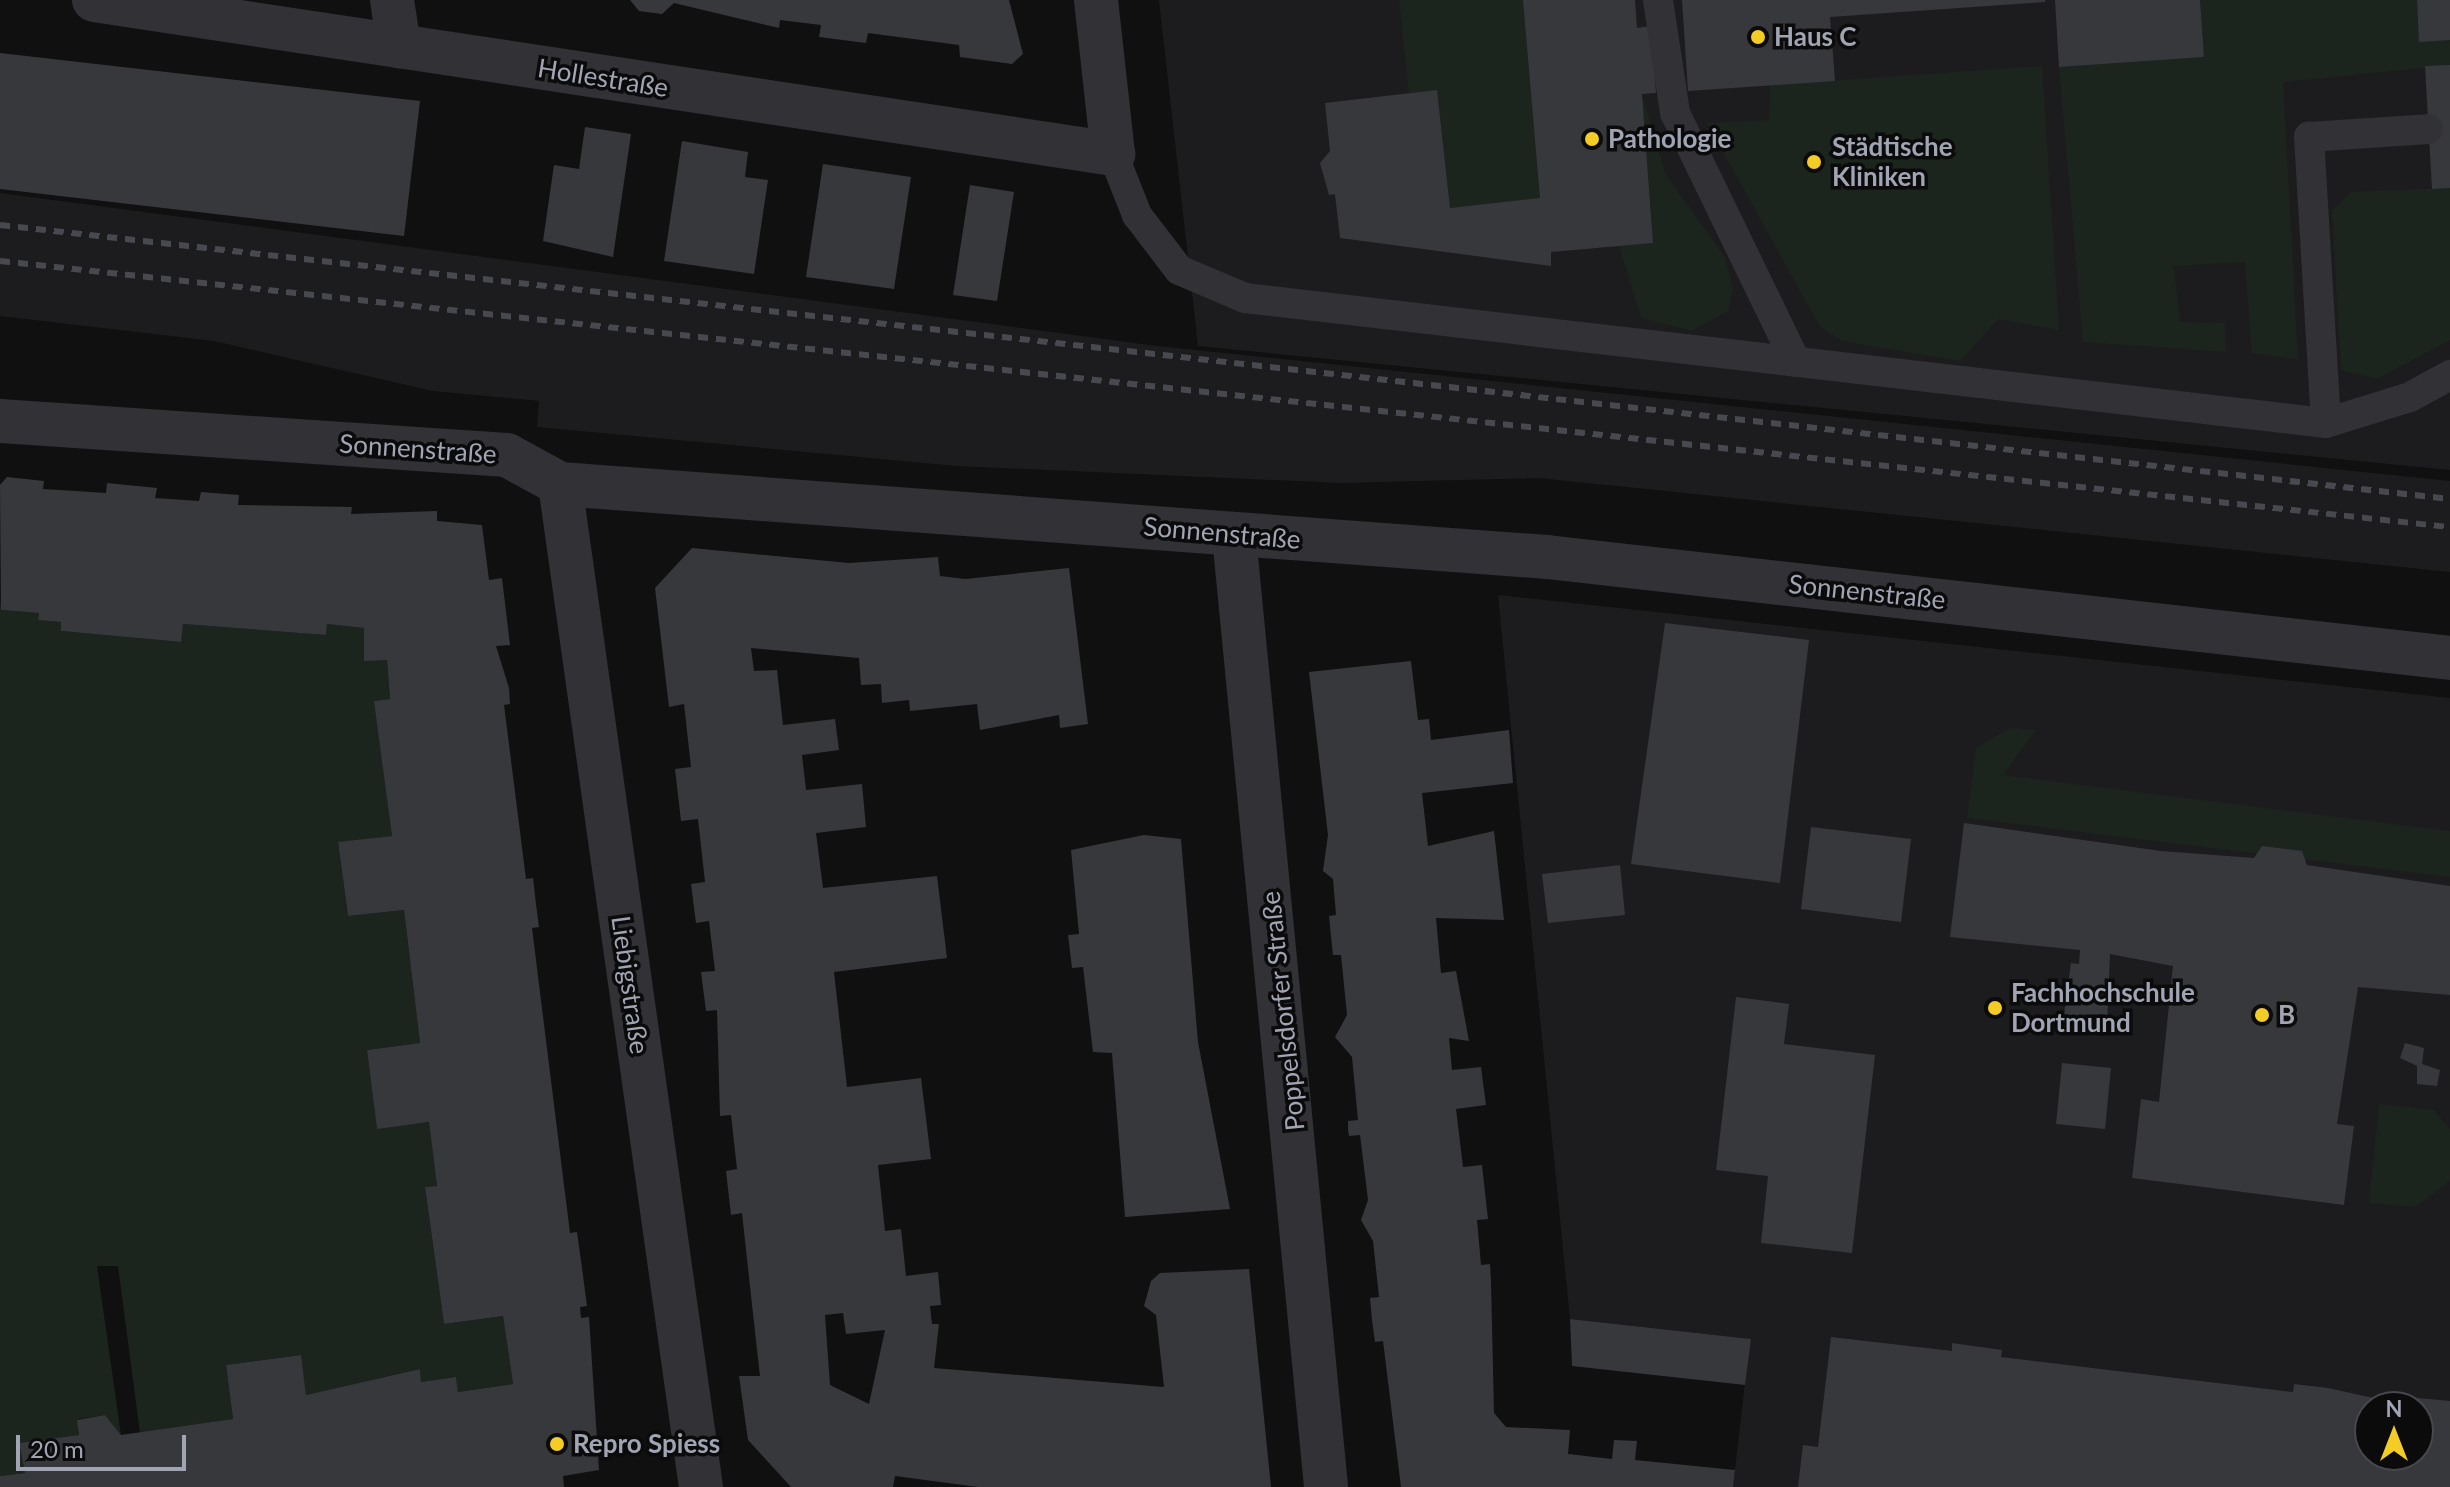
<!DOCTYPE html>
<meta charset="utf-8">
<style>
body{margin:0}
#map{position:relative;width:2450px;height:1487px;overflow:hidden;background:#101011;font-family:Lato,sans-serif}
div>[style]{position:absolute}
.built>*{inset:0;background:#1c1c1e}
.green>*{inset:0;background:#1c241e}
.building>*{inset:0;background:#37383c}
.service>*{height:30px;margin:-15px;padding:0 15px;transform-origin:15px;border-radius:15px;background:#313136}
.minor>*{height:44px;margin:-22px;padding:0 22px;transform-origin:22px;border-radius:22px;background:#313136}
.rail>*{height:6px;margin-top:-3px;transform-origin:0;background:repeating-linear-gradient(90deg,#48494f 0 10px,transparent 0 18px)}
.dots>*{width:22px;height:22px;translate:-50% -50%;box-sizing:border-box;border:4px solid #0b0b0c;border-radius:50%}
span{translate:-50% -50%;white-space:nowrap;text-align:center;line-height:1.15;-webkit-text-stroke:7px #0b0b0c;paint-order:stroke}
.poi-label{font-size:26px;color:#a1a4b2;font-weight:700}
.left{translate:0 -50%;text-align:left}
.street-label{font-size:26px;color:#a1a4b2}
.north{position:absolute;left:2354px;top:1391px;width:80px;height:80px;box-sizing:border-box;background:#0b0b0c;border:2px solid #47484e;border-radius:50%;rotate:0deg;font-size:22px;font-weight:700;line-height:32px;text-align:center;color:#a1a4b2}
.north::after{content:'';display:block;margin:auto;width:28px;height:36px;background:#f3cc26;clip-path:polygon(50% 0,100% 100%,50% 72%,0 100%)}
.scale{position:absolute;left:16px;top:1435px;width:170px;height:36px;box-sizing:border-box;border:4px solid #a1a4b2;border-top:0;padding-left:10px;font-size:24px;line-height:28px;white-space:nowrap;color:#a1a4b2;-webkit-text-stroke:6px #0b0b0c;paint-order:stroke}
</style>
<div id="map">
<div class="built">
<i style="clip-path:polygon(1159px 0,2450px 0,2450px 470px,1198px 346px)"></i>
<i style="clip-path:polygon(0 193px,1157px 346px,2450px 481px,2450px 572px,1539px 478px,1342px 483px,957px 466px,537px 427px,539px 401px,433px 391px,214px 341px,0 316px)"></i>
<i style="clip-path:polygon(evenodd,1498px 595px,2450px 698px,2450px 1487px,1733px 1487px,1750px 1339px,1570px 1319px,1498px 595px,2370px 1407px,2418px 1407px,2418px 1455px,2370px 1455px,2370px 1407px)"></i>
</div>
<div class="green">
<i style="clip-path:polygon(1399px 0,1528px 0,1543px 198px,1450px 208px,1437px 91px,1409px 93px)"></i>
<i style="clip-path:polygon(2200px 0,2417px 0,2420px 41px,2450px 40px,2450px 65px,2283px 82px,2298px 359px,2252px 353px,2245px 262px,2174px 266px,2180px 322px,2225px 323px,2225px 352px,2083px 342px,2059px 67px,2204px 57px)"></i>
<i style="clip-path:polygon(2042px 66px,2059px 330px,1998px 319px,1960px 361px,1842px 341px,1820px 327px,1707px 123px,1769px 120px,1770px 85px)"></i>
<i style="clip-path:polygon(1642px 94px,1666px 175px,1725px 257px,1733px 289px,1728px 311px,1692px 331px,1641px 318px,1619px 246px,1653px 243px)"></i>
<i style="clip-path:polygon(2450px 188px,2450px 340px,2377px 379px,2341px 370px,2332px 211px,2351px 192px)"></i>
<i style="clip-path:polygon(0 598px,1px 610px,39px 613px,38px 620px,61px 622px,61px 631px,180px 642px,183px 624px,326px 635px,327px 624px,364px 628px,364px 660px,387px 660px,390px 699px,375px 701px,392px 836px,338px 843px,348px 916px,404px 910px,420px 1043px,367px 1050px,377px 1128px,429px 1122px,437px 1186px,425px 1187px,444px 1324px,503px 1316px,513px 1384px,458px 1392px,456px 1377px,421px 1382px,420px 1369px,306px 1395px,300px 1355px,226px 1365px,233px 1419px,140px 1433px,118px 1266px,97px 1266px,121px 1435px,105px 1415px,78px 1419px,79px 1435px,19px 1443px,25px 1473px,0 1476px)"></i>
<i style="clip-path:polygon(2010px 728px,2036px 730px,2003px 775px,2450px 831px,2450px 877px,1967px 818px,1976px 748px)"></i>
<i style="clip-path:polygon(2379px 1104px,2434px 1110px,2450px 1129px,2450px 1181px,2415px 1207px,2369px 1203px)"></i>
</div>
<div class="building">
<i style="clip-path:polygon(630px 0,1009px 0,1023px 54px,1012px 64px,960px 57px,959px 45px,868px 33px,866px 43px,819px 37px,821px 25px,780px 20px,779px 28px,674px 3px,662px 14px,639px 11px)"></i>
<i style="clip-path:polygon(1523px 0,1635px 0,1637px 28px,1651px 26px,1656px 93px,1642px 94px,1653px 243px,1551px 252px,1551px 266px,1340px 238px,1335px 194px,1329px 195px,1320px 163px,1330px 151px,1325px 103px,1437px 90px,1450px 208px,1540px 198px)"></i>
<i style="clip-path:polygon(1682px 0,2045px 0,2045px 2px,1830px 17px,1835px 81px,1688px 91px)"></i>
<i style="clip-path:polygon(2055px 0,2200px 0,2204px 57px,2059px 67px)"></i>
<i style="clip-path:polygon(2417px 0,2450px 0,2450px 40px,2419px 42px)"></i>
<i style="clip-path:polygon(0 53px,420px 101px,404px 236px,0 189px)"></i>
<i style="clip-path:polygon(2450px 65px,2450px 188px,2432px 189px,2425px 66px)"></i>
<i style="clip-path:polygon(585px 127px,631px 134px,613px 257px,543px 241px,554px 165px,579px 169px)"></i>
<i style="clip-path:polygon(682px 141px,748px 152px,745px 177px,768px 180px,754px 274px,664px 261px)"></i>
<i style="clip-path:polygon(823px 164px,911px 177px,894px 289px,806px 277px)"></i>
<i style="clip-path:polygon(970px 185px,1014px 192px,997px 301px,953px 295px)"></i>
<i style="clip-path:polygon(7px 477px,44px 481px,43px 489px,106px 493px,107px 483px,157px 488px,155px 498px,199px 501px,201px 492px,239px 495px,238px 505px,352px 507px,351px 514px,437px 511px,437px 521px,482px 525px,489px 580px,502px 578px,510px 645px,496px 646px,509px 688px,510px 704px,504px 705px,526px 879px,533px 878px,536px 904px,539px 927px,532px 928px,570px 1233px,577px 1232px,582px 1268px,587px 1306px,580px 1307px,581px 1318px,589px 1317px,599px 1470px,563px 1476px,564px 1487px,0 1487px,0 1476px,25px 1473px,19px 1443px,79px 1435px,77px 1420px,105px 1415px,121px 1435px,233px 1419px,226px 1365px,301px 1355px,306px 1395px,420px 1369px,421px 1382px,456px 1377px,458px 1392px,513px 1384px,503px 1316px,444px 1324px,425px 1187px,437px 1186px,429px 1122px,377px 1129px,367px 1050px,420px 1043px,404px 910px,348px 916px,338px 842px,392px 836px,374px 701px,390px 699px,387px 660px,364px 661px,364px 628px,327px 624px,326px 635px,183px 624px,181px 642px,61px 631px,61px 622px,38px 620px,39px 613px,1px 610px,0 485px)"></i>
<i style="clip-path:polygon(evenodd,692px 548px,849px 563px,938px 557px,940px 576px,965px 579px,1069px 568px,1088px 724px,1060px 728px,1059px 715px,980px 730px,977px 704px,910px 711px,909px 700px,882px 703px,881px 684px,861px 685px,859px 658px,751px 648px,754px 671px,777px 670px,783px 725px,835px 719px,839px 750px,802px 755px,806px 790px,862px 784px,866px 827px,816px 833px,823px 888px,937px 876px,947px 958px,834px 972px,847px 1087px,921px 1078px,931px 1159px,878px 1165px,885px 1231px,901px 1229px,906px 1276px,938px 1272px,941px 1305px,930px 1306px,932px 1324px,939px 1324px,934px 1368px,1164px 1387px,1156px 1315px,1144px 1306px,1151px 1281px,1160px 1273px,1249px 1269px,1271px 1487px,978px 1487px,895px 1476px,893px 1487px,791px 1487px,748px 1440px,739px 1376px,760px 1376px,757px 1350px,742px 1213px,731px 1215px,726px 1171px,737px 1169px,731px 1115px,720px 1116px,717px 1010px,706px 1011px,701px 972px,715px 971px,709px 921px,696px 923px,691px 884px,705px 882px,698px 819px,681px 821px,675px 769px,691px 767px,684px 704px,669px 707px,655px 588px,692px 548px,843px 1313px,846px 1334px,885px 1330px,869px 1404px,830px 1385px,825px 1315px,843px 1313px)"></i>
<i style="clip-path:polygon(1665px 623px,1809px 640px,1780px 883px,1631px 864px)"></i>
<i style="clip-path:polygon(1411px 661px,1418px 720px,1429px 719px,1431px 740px,1509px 730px,1513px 783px,1422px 793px,1428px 846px,1494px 831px,1504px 920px,1436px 918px,1441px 973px,1456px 971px,1469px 1041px,1449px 1038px,1452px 1070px,1481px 1067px,1486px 1105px,1456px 1109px,1463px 1167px,1482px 1165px,1488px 1219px,1477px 1220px,1481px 1265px,1490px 1264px,1491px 1281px,1494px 1413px,1506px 1427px,1570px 1430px,1568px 1454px,1612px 1459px,1614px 1440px,1637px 1441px,1635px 1460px,1735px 1470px,1733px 1487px,1401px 1487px,1383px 1341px,1375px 1342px,1372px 1320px,1370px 1298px,1379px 1297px,1373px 1241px,1361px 1220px,1368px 1200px,1360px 1135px,1349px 1136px,1348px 1129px,1348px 1121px,1358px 1120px,1352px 1057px,1335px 1037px,1347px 1015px,1341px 955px,1333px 955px,1331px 936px,1329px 916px,1336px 915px,1333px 879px,1323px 871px,1328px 835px,1309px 672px)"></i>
<i style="clip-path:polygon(1964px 823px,2161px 851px,2254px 858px,2262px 846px,2302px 851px,2307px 865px,2450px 886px,2450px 995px,2358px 987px,2337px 1124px,2354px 1126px,2344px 1205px,2132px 1178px,2141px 1099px,2159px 1102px,2173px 966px,2110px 954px,2107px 1027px,2063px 1021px,2071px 963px,2079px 964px,2080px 950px,1950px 937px)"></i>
<i style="clip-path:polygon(1811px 827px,1911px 839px,1901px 922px,1801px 909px)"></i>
<i style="clip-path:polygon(1144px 835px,1181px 839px,1198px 1042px,1230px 1209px,1125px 1217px,1112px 1053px,1093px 1052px,1083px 967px,1072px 968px,1068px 935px,1079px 934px,1071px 850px)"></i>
<i style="clip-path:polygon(1620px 865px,1625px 915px,1548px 923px,1542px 874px)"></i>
<i style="clip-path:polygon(1736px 997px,1789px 1004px,1784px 1044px,1875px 1055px,1852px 1253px,1761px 1243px,1768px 1176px,1716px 1170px)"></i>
<i style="clip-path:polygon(2405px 1043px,2424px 1048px,2422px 1064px,2440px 1070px,2437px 1086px,2417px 1084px,2417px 1066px,2400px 1058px)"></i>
<i style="clip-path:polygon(2062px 1063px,2111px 1068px,2105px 1129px,2056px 1124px)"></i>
<i style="clip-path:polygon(1570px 1319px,1751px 1339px,1745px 1385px,1572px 1366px)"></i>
<i style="clip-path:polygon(1831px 1337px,1952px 1351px,1952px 1343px,2002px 1350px,2001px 1357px,2293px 1392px,2294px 1384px,2328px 1388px,2405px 1405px,2370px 1407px,2370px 1455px,2418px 1455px,2418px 1398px,2450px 1401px,2450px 1487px,1798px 1487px,1803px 1445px,1818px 1447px)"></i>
</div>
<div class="service">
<i style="left:1658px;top:0;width:114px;rotate:81.4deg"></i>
<i style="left:1675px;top:113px;width:277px;rotate:64.1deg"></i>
<i style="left:1113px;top:154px;width:66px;rotate:68.5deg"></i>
<i style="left:1137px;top:215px;width:69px;rotate:52.6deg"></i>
<i style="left:1179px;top:270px;width:72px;rotate:23deg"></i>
<i style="left:1245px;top:298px;width:1088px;rotate:6.6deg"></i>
<i style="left:2326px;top:423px;width:88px;rotate:-17.2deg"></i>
<i style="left:2410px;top:397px;width:46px;rotate:-28.8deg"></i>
<i style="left:2326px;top:423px;width:287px;rotate:-93.4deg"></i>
<i style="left:2309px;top:137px;width:119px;rotate:-3.8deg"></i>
</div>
<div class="minor">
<i style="left:94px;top:0;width:1031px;rotate:8.59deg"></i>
<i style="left:1113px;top:154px;width:155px;rotate:-96.3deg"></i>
<i style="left:392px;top:0;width:47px;rotate:81.3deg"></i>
<i style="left:0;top:421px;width:508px;rotate:3.84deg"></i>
<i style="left:507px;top:455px;width:60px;rotate:28.7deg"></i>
<i style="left:560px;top:484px;width:990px;rotate:4.23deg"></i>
<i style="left:1547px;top:557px;width:909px;rotate:6.38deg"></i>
<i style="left:560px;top:484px;width:1013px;rotate:82deg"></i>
<i style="left:1234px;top:536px;width:955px;rotate:84.47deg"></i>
</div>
<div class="rail">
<i style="left:0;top:225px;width:2465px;rotate:6.38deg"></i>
<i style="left:0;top:261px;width:2464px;rotate:6.2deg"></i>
</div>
<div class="dots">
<i style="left:1758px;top:37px;background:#f3cc26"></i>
<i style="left:1592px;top:139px;background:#f3cc26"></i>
<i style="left:1814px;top:162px;background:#f3cc26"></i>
<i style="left:1995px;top:1008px;background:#f3cc26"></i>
<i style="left:2262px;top:1015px;background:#f3cc26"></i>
<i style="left:557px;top:1444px;background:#f3cc26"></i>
</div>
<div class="poi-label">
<span class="left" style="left:1774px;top:37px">Haus C</span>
<span class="left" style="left:1608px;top:139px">Pathologie</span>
<span class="left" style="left:1832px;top:162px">Städtische<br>Kliniken</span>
<span class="left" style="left:2011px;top:1008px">Fachhochschule<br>Dortmund</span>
<span class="left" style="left:2278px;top:1015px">B</span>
<span class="left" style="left:573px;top:1444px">Repro Spiess</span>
</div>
<div class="street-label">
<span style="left:603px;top:78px;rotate:9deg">Hollestraße</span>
<span style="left:418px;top:449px;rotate:4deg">Sonnenstraße</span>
<span style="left:1222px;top:533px;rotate:5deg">Sonnenstraße</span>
<span style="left:1867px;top:592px;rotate:6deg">Sonnenstraße</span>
<span style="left:630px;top:985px;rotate:82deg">Liebigstraße</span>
<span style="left:1283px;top:1011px;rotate:-96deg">Poppelsdorfer Straße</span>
</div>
<div class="north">N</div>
<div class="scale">20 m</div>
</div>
